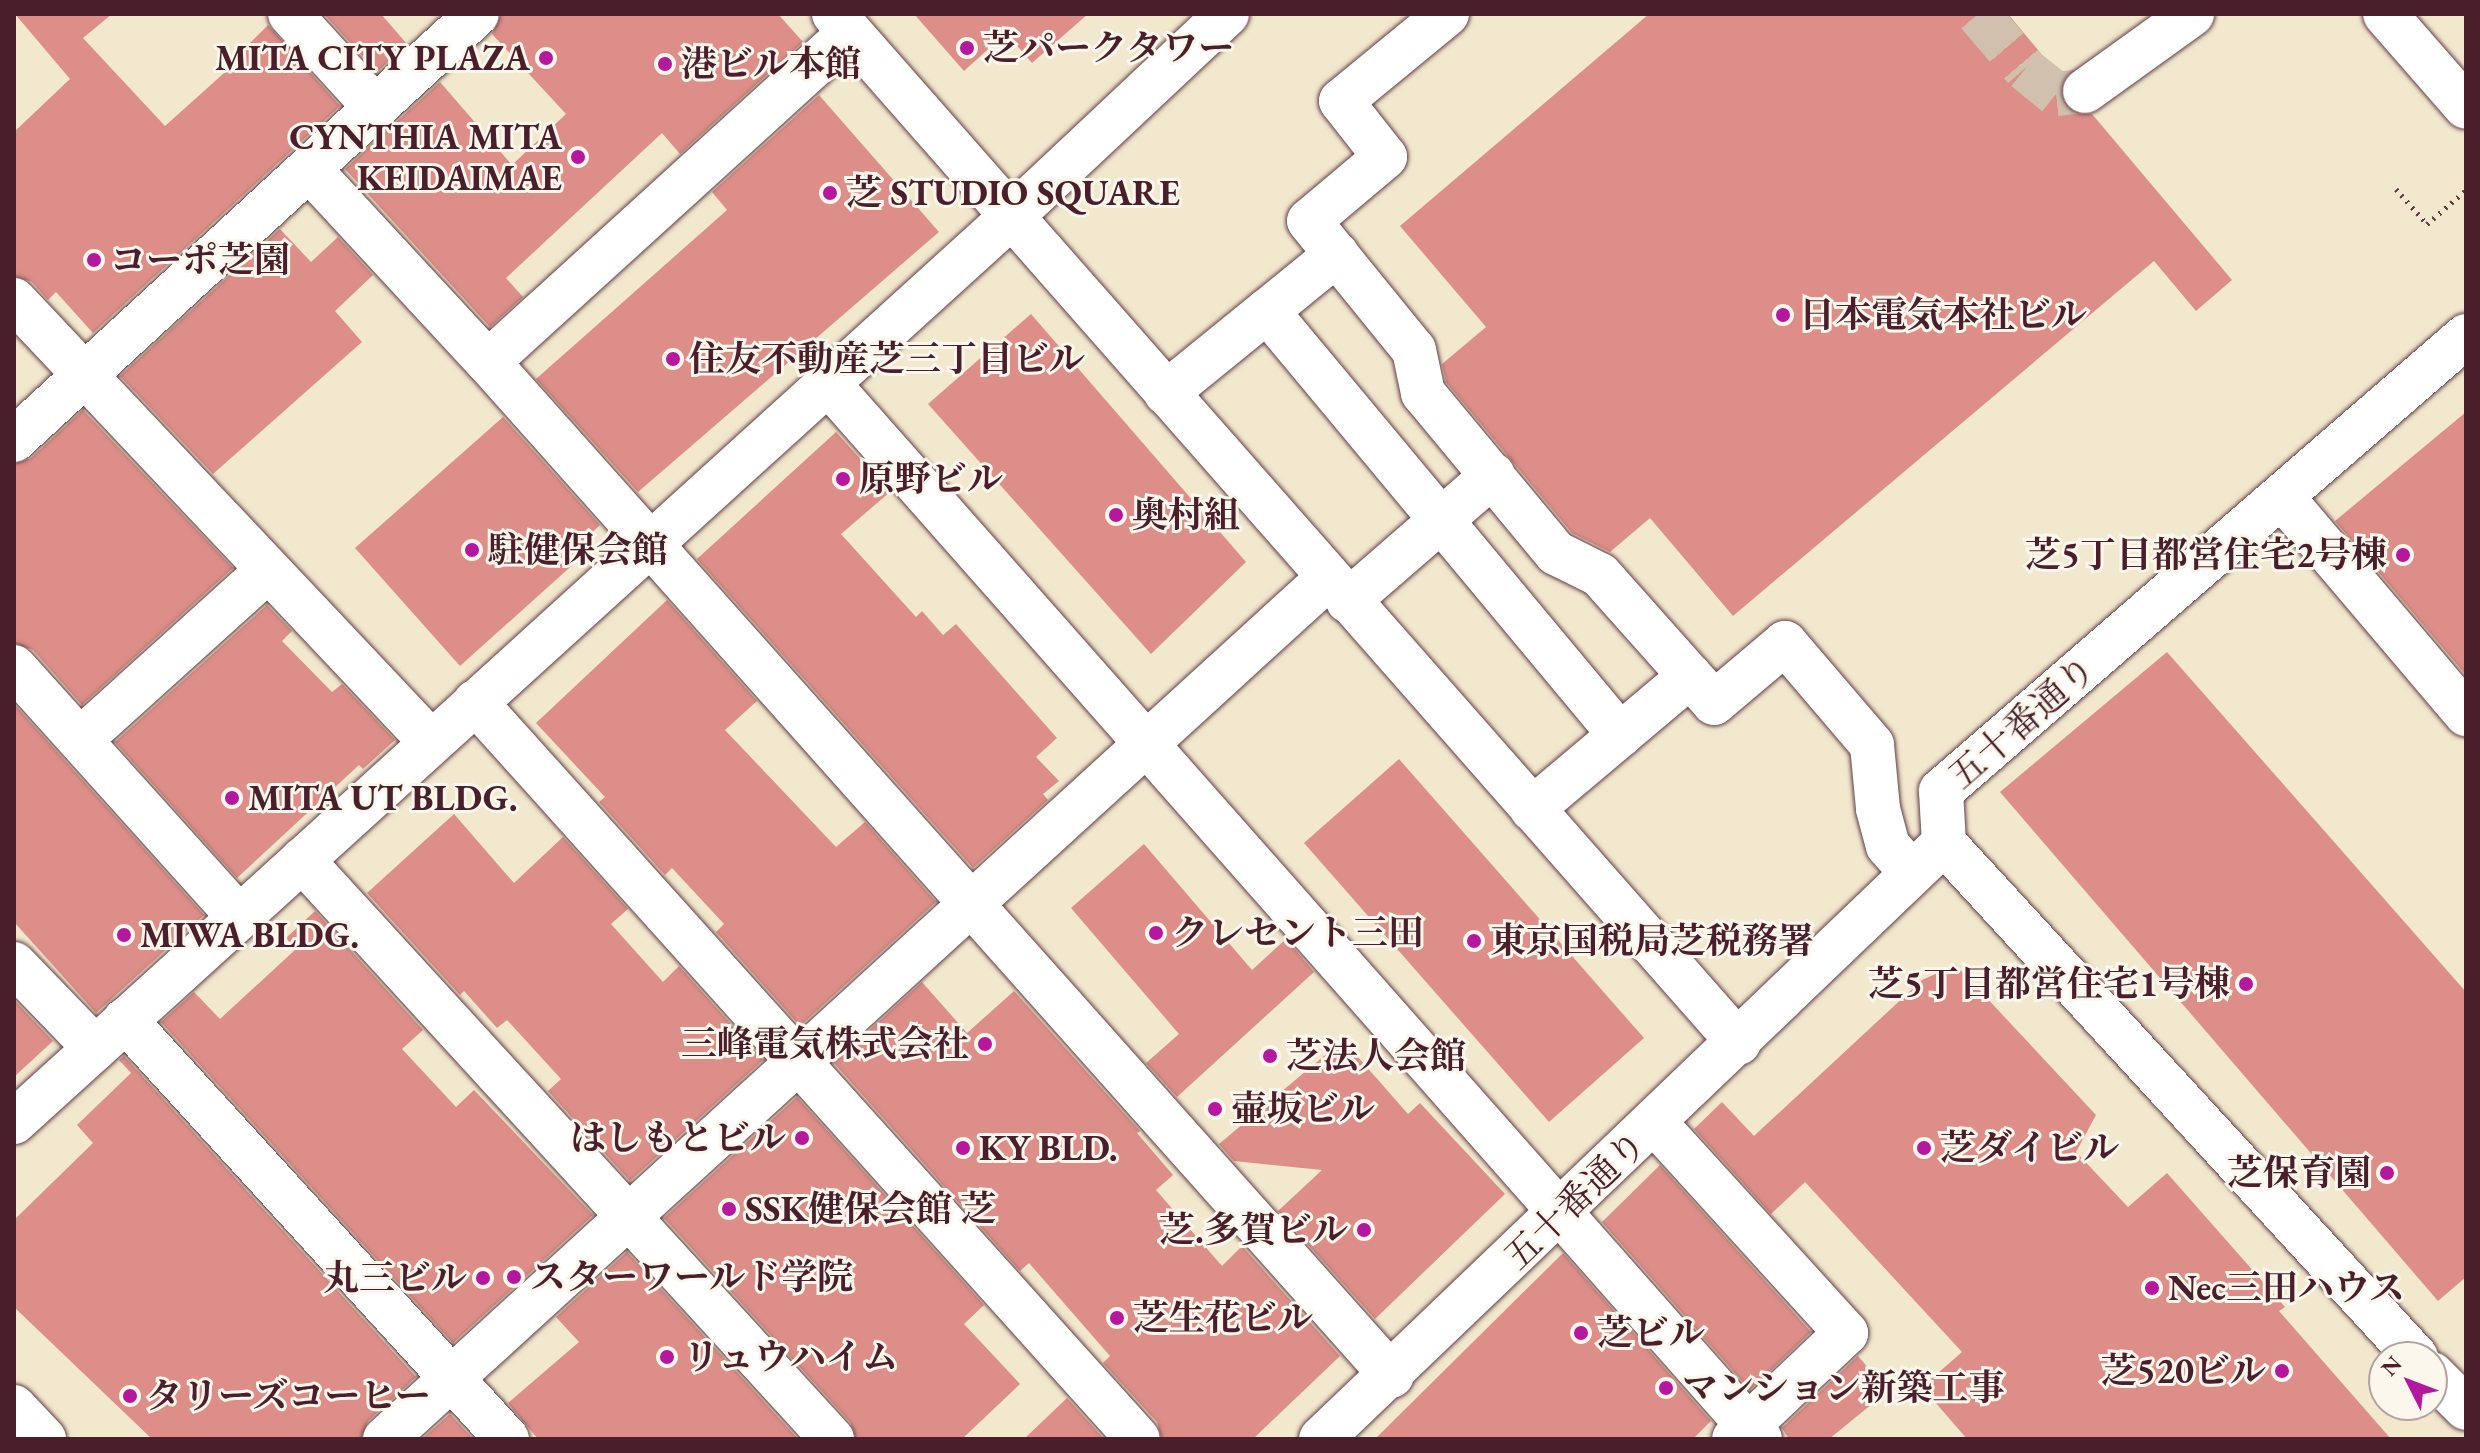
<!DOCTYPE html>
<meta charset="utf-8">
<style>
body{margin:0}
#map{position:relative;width:2480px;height:1453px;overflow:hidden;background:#f2e8ce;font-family:"EB Garamond","Noto Serif JP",serif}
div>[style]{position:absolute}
.building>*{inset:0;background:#dd8e89}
.minor-tunnel>*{height:44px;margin-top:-22px;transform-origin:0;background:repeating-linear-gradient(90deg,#d0c0ad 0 44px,transparent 0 66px)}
.path>*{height:5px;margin-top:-2.5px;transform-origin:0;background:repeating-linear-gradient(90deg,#633d43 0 2px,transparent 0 8px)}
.roads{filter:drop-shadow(0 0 2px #633d43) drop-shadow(0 0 2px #633d43)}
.minor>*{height:44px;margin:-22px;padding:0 22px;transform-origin:22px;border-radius:22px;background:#fff}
.major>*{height:44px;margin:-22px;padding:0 22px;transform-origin:22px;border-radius:22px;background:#fff}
.highway>*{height:44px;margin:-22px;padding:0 22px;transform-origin:22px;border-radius:22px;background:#fff}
.dots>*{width:22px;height:22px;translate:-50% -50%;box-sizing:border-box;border:4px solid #fbf7ec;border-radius:50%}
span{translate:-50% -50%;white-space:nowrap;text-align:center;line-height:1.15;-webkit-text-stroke:6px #fbf7ec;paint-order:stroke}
.poi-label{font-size:36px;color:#4a1f2b;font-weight:700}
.left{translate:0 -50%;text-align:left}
.right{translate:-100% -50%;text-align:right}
.street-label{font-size:36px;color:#4a1f2b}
.frame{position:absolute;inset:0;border:16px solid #4a1f2b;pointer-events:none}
.north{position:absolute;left:2368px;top:1341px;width:80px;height:80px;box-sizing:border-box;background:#fbf7ec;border:2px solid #b4a19f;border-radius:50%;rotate:312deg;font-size:22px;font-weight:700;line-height:32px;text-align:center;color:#4a1f2b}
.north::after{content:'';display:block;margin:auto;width:28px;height:36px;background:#b5179e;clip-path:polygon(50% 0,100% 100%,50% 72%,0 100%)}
</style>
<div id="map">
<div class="building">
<i style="clip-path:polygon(15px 14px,112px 14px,83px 38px,165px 126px,233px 65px,231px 62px,268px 25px,340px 106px,93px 333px,56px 292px,48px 300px,32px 282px,14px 276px,14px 132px,70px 79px)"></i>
<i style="clip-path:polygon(324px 14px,381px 14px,407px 44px,377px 72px)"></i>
<i style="clip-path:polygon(501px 14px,778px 14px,803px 42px,680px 154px,662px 133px,506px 278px,523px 297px,490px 327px,345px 169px,440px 82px,512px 165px,566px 114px,492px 34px)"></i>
<i style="clip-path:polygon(914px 14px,1088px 14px,1032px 63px,1006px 33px,964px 71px)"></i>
<i style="clip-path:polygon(1649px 14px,2008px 14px,2063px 80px,2065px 106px,2075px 114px,2092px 114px,2232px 280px,2196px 311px,2154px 261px,1733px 616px,1650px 518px,1610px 552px,1572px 533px,1446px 382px,1442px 364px,1486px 327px,1400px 226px)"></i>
<i style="clip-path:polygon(819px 95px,939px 232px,638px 492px,536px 379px,727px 210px,712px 192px)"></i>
<i style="clip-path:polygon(280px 229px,311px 262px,338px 237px,373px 275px,335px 311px,362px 342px,213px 474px,120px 376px)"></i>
<i style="clip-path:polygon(1031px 314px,1246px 562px,1151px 654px,928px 404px)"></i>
<i style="clip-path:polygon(83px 410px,233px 568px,82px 705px,33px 650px,14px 643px,14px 464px,31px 458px)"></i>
<i style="clip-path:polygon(2466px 412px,2466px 675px,2335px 521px)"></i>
<i style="clip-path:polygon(503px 417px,600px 525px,581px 543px,588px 551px,460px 666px,355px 548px)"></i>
<i style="clip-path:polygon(836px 432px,890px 492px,841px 534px,916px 617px,922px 611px,943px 635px,956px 624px,1057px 738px,1036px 757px,1059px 781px,1043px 794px,1048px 800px,973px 868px,697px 559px)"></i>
<i style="clip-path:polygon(667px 600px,757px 701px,725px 730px,836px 847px,865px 822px,936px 902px,800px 1026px,716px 932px,724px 924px,672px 868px,665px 875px,599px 802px,605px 797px,536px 723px)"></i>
<i style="clip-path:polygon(267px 605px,292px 631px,282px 641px,332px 692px,342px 684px,395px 740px,363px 769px,359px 765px,237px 878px,115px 742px)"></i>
<i style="clip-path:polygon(2167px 652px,2466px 992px,2466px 1277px,2438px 1301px,2000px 792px)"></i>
<i style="clip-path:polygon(14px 704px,204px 915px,96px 1013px,14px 922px)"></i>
<i style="clip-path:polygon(1399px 759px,1644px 1038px,1549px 1122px,1304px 843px)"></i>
<i style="clip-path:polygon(454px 814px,514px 883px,563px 837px,628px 909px,611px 924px,663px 982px,679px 966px,763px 1060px,630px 1181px,548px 1091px,561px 1079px,507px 1020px,497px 1028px,464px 991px,460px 995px,367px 893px)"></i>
<i style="clip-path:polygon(1144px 844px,1252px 970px,1286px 939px,1314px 972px,1177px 1097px,1146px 1063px,1179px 1034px,1071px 908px)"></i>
<i style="clip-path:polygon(315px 911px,423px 1030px,402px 1049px,456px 1107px,474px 1090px,593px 1215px,453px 1343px,161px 1022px,194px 992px,220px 1019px,296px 949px,286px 938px)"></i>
<i style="clip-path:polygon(1956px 965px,2096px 1115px,2076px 1152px,2128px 1207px,2167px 1173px,2285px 1307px,2279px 1311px,2391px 1439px,1967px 1439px,1922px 1387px,1962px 1352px,1805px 1182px,1771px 1214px,1694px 1129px,1722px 1102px,1754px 1136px,1922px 980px)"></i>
<i style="clip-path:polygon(922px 982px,967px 1033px,1014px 991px,1140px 1131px,1137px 1133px,1173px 1175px,1156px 1190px,1222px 1266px,1242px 1246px,1340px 1356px,1253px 1439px,1162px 1439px,1157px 1422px,1103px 1363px,1110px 1356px,1029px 1263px,1020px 1271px,834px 1063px)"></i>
<i style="clip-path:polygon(14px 1000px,53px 1041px,14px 1077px)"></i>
<i style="clip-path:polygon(1343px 1040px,1408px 1114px,1420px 1103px,1505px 1194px,1375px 1319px,1278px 1211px,1322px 1170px,1234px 1161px,1219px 1144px)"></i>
<i style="clip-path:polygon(124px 1056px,416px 1377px,368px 1421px,361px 1439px,152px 1439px,14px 1307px,14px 1220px,93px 1143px,77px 1125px,131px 1073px,119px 1060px)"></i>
<i style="clip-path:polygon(797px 1097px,984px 1305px,964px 1324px,1020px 1384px,962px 1439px,856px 1439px,850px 1422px,664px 1218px)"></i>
<i style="clip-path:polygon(1660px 1165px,1811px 1332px,1750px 1390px,1602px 1222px)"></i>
<i style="clip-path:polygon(627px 1252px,798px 1439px,538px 1439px,508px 1403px,579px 1342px,556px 1317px)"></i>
<i style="clip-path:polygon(1563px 1253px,1711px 1421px,1693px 1439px,1375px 1439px)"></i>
<i style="clip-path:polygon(1858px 1356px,1888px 1391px,1829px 1439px,1789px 1439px,1782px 1428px)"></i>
<i style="clip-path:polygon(1067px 1398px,1104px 1439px,1024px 1439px)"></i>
<i style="clip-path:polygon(450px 1414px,473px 1439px,422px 1439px)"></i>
</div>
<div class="minor-tunnel">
<i style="left:1978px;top:14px;width:72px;rotate:49.5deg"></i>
<i style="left:2025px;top:69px;width:40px;rotate:39deg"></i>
<i style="left:2056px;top:94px;width:29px;rotate:-6deg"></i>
</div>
<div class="path">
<i style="left:2396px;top:189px;width:47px;rotate:48.5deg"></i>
<i style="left:2427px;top:224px;width:52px;rotate:-41.1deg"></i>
</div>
<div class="roads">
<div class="minor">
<i style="left:290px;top:14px;width:126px;rotate:47.6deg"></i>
<i style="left:834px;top:14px;width:1370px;rotate:48.67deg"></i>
<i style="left:1447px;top:14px;width:137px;rotate:140.6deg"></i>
<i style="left:1341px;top:101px;width:71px;rotate:51.8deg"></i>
<i style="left:1385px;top:157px;width:99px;rotate:139.9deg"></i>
<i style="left:1309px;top:221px;width:166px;rotate:50.9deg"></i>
<i style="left:1414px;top:350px;width:44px;rotate:78.2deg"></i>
<i style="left:1423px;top:393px;width:208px;rotate:50.3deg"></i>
<i style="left:1556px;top:553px;width:49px;rotate:26.6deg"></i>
<i style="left:1600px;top:575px;width:135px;rotate:48.3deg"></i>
<i style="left:1690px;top:676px;width:92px;rotate:139.9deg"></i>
<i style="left:2085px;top:91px;width:132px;rotate:-35.7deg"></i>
<i style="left:309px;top:169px;width:263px;rotate:47.2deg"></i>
<i style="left:488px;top:362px;width:489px;rotate:-42.3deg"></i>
<i style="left:14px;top:300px;width:606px;rotate:46.67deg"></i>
<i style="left:1267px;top:311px;width:90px;rotate:-39.2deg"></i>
<i style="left:488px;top:362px;width:1358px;rotate:48.28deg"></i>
<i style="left:826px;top:381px;width:1411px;rotate:48.56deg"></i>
<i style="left:1166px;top:393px;width:130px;rotate:-39.1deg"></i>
<i style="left:1267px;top:311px;width:552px;rotate:50.22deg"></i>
<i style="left:1620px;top:735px;width:115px;rotate:139.9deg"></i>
<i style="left:14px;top:440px;width:629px;rotate:-42.62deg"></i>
<i style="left:2282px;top:497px;width:285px;rotate:49.7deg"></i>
<i style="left:1348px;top:601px;width:192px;rotate:-41deg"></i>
<i style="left:14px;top:667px;width:336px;rotate:48deg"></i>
<i style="left:1690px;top:676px;width:36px;rotate:48deg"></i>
<i style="left:1714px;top:703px;width:93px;rotate:-40.2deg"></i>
<i style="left:1785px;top:643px;width:134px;rotate:49.5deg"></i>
<i style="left:1872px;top:745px;width:64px;rotate:84.6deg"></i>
<i style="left:1878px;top:809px;width:38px;rotate:75deg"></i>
<i style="left:1888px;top:846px;width:36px;rotate:48deg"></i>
<i style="left:475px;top:702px;width:991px;rotate:48.03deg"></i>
<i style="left:81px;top:739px;width:252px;rotate:-42.1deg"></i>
<i style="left:1944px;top:843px;width:698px;rotate:47.44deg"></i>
<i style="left:302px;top:860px;width:785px;rotate:47.53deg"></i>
<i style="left:14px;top:964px;width:117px;rotate:46deg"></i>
<i style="left:125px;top:1020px;width:567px;rotate:47.64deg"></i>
<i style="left:14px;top:1122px;width:1348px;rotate:-42.23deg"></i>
<i style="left:1012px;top:216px;width:295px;rotate:-43.2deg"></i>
<i style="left:1655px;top:1123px;width:284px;rotate:47.7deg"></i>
<i style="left:1846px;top:1333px;width:154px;rotate:136.6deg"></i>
<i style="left:2432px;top:1374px;width:48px;rotate:45deg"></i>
<i style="left:385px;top:1439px;width:1277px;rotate:-42.4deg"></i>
<i style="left:1321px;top:1439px;width:862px;rotate:-43.73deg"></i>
<i style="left:1944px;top:843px;width:52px;rotate:-93.3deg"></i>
<i style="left:1941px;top:791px;width:695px;rotate:-40.91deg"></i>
</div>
<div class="major">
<i style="left:2385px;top:14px;width:123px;rotate:48.9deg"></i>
</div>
<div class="highway">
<i style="left:14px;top:1407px;width:44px;rotate:46.8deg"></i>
</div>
</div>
<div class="dots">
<i style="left:967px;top:48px;background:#b5179e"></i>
<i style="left:546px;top:58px;background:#b5179e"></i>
<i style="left:665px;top:64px;background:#b5179e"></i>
<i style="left:578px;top:157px;background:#b5179e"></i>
<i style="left:830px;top:193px;background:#b5179e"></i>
<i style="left:94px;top:260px;background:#b5179e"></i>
<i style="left:1783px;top:315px;background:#b5179e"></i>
<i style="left:673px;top:359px;background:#b5179e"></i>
<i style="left:843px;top:479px;background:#b5179e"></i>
<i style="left:1116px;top:515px;background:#b5179e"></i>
<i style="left:472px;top:550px;background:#b5179e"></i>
<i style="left:2403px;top:555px;background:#b5179e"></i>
<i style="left:232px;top:798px;background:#b5179e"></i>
<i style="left:1156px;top:933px;background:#b5179e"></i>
<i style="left:124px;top:935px;background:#b5179e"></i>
<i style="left:1474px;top:941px;background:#b5179e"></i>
<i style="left:2246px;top:984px;background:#b5179e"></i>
<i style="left:985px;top:1044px;background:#b5179e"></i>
<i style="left:1270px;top:1056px;background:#b5179e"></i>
<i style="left:1215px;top:1109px;background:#b5179e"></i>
<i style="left:802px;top:1138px;background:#b5179e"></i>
<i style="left:963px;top:1148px;background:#b5179e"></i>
<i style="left:1924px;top:1148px;background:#b5179e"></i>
<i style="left:2387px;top:1173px;background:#b5179e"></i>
<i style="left:729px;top:1209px;background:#b5179e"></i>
<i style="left:1364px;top:1230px;background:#b5179e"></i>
<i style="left:514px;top:1277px;background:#b5179e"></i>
<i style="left:483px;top:1278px;background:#b5179e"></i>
<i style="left:2152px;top:1288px;background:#b5179e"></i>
<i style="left:1117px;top:1318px;background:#b5179e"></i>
<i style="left:1581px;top:1333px;background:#b5179e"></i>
<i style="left:667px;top:1357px;background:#b5179e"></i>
<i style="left:2282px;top:1371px;background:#b5179e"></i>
<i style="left:1666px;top:1388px;background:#b5179e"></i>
<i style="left:130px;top:1396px;background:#b5179e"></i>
</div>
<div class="poi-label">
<span class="left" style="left:983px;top:48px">芝パークタワー</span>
<span class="right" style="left:530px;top:58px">MITA CITY PLAZA</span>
<span class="left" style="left:681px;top:64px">港ビル本館</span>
<span class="right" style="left:562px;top:157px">CYNTHIA MITA<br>KEIDAIMAE</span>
<span class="left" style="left:846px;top:193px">芝 STUDIO SQUARE</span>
<span class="left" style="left:110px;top:260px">コーポ芝園</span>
<span class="left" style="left:1799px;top:315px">日本電気本社ビル</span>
<span class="left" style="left:689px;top:359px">住友不動産芝三丁目ビル</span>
<span class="left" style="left:859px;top:479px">原野ビル</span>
<span class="left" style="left:1132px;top:515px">奥村組</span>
<span class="left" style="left:488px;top:550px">駐健保会館</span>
<span class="right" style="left:2387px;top:555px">芝5丁目都営住宅2号棟</span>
<span class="left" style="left:248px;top:798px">MITA UT BLDG.</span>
<span class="left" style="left:1172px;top:933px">クレセント三田</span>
<span class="left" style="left:140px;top:935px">MIWA BLDG.</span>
<span class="left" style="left:1490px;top:941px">東京国税局芝税務署</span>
<span class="right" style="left:2230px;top:984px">芝5丁目都営住宅1号棟</span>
<span class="right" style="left:969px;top:1044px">三峰電気株式会社</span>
<span class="left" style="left:1286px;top:1056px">芝法人会館</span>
<span class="left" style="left:1231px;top:1109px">壷坂ビル</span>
<span class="right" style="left:786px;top:1138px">はしもとビル</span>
<span class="left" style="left:979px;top:1148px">KY BLD.</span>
<span class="left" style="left:1940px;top:1148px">芝ダイビル</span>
<span class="right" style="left:2371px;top:1173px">芝保育園</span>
<span class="left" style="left:745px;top:1209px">SSK健保会館 芝</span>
<span class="right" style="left:1348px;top:1230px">芝.多賀ビル</span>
<span class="left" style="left:530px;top:1277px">スターワールド学院</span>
<span class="right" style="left:467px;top:1278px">丸三ビル</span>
<span class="left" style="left:2168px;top:1288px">Nec三田ハウス</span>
<span class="left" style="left:1133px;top:1318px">芝生花ビル</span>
<span class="left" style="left:1597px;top:1333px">芝ビル</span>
<span class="left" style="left:683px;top:1357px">リュウハイム</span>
<span class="right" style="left:2266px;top:1371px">芝520ビル</span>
<span class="left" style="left:1682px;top:1388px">マンション新築工事</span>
<span class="left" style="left:146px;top:1396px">タリーズコーヒー</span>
</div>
<div class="street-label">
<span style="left:2022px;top:722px;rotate:-41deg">五十番通り</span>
<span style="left:1575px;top:1200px;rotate:-44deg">五十番通り</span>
</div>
<div class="frame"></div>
<div class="north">N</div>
</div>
